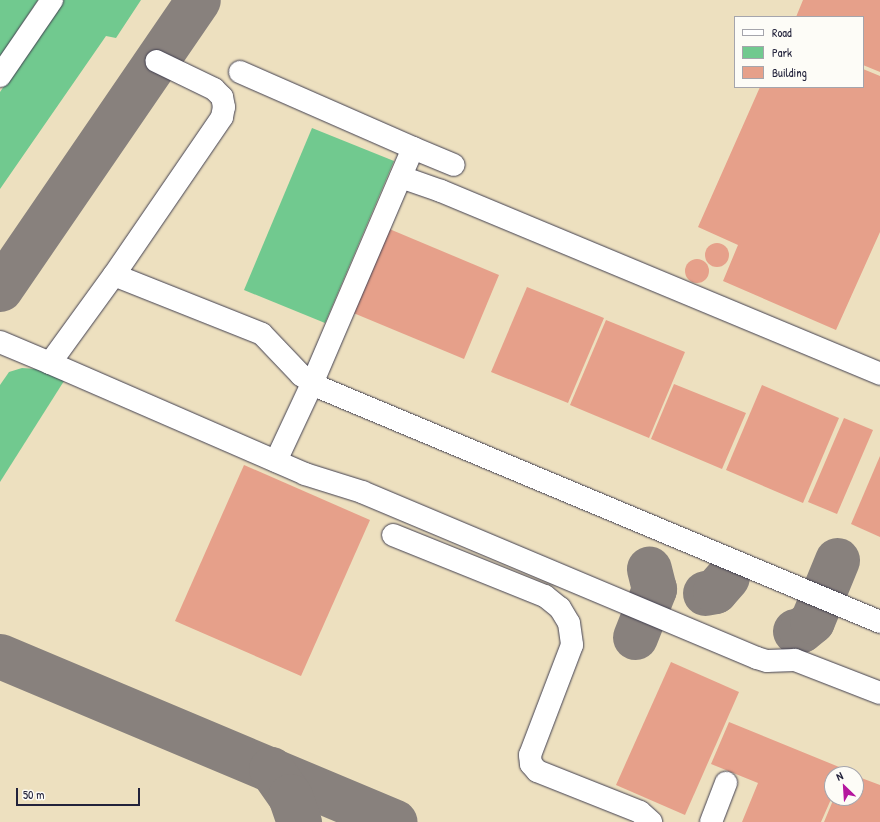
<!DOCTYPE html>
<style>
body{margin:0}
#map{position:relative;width:880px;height:822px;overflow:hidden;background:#ede0bf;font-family:"Patrick Hand",sans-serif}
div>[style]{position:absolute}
.green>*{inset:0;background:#71c98f}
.taxiway>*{height:45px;margin:-22.5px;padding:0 22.5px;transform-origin:22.5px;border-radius:22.5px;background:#88817d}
.building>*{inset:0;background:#e6a08a}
.round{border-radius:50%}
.roads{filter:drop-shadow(0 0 1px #403e4f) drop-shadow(0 0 1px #403e4f)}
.minor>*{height:22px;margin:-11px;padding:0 11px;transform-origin:11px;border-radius:11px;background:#fff}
span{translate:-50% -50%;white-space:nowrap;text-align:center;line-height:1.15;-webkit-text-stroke:3.5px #fdfcf7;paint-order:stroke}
.legend{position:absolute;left:734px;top:16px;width:130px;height:72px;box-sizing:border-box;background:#fdfcf7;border:1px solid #a5a5ac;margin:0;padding:5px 7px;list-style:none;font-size:12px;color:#22223b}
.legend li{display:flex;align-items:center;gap:8px;height:20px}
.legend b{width:20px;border:1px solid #a5a5ac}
.north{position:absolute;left:824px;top:766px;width:40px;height:40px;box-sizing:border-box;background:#fdfcf7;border:1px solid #a5a5ac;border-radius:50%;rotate:335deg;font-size:11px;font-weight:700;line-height:16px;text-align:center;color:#22223b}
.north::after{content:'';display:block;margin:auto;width:14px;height:18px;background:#b5179e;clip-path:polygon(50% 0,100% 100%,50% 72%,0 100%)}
.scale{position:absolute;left:16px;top:788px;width:124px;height:18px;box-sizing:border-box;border:2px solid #22223b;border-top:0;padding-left:5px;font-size:12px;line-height:14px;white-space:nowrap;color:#22223b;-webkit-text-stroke:3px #fdfcf7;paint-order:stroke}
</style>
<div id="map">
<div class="green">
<i style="clip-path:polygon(0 0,38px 0,0 57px)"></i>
<i style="clip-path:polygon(62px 0,141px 0,116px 38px,106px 36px,0 189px,0 92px)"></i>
<i style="clip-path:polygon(312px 128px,394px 161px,325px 323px,244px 290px)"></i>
<i style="clip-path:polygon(22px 368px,37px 369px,64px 381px,0 482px,0 385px,9px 372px)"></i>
</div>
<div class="taxiway">
<i style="left:0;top:289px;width:350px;rotate:-55.6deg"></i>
<i style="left:705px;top:593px;width:10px;rotate:-11deg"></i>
<i style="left:715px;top:591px;width:18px;rotate:-49deg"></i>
<i style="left:795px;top:631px;width:6px;rotate:-9deg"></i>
<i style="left:801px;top:630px;width:14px;rotate:-39deg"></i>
<i style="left:812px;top:621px;width:66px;rotate:-67.7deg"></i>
<i style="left:635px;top:637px;width:52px;rotate:-68.4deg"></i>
<i style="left:654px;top:589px;width:21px;rotate:-104deg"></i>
<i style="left:0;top:656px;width:428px;rotate:22.8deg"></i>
<i style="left:271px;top:769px;width:33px;rotate:55deg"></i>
<i style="left:290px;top:796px;width:28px;rotate:71deg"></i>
</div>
<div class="building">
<i style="clip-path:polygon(803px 0,880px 0,880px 72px,863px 65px,863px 17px,796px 17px)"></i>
<i style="clip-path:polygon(863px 69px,880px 76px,880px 232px,836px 330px,723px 281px,738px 245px,698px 227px,760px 87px,863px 87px)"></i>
<i style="clip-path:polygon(387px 228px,499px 275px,464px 359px,351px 312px)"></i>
<i class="round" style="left:705px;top:243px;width:24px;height:24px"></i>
<i class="round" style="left:685px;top:259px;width:24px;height:24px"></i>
<i style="clip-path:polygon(527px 287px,604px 318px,568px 403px,491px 372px)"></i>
<i style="clip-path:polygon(606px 320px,685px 352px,649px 438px,570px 405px)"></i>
<i style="clip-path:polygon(674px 384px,746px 413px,722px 469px,651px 439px)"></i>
<i style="clip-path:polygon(762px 385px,839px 418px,803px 503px,726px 470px)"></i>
<i style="clip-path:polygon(844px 418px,873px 430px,837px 514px,808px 502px)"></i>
<i style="clip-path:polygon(880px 456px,880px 537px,851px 524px)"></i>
<i style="clip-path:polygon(244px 465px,370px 520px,301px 676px,175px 621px)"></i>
<i style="clip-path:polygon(671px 662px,739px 692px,685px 815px,616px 785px)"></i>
<i style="clip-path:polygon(729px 722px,844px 769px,841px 774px,832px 774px,832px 797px,821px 822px,742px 822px,758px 783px,711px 764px)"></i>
<i style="clip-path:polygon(856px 776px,880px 785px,880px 822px,824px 822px,834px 798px,856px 798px)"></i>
</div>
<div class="roads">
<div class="minor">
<i style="left:240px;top:72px;width:189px;rotate:23.7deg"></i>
<i style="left:413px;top:148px;width:257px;rotate:113.2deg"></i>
<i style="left:312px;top:384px;width:85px;rotate:115.1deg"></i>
<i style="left:0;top:76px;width:92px;rotate:-55.6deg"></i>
<i style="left:413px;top:148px;width:44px;rotate:22.5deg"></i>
<i style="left:401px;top:177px;width:42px;rotate:19.3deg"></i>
<i style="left:441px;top:191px;width:476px;rotate:22.6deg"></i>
<i style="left:114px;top:275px;width:159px;rotate:21.7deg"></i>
<i style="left:262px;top:334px;width:57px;rotate:46.4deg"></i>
<i style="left:301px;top:375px;width:24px;rotate:33deg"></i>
<i style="left:321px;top:388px;width:606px;rotate:22.71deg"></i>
<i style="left:0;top:342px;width:54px;rotate:22.8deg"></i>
<i style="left:50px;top:363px;width:109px;rotate:-54deg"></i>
<i style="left:114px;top:275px;width:191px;rotate:-55.6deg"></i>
<i style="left:222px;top:117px;width:10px;rotate:-79deg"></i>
<i style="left:224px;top:107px;width:10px;rotate:-101deg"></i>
<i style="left:222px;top:97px;width:11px;rotate:-135deg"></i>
<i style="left:214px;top:89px;width:64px;rotate:-154.2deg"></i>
<i style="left:50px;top:363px;width:278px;rotate:23.5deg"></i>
<i style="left:305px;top:474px;width:60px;rotate:17.5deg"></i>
<i style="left:362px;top:492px;width:428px;rotate:22.8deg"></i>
<i style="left:757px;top:658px;width:10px;rotate:17deg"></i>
<i style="left:767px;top:661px;width:28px;rotate:-2deg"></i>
<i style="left:795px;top:660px;width:91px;rotate:21.2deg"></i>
<i style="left:393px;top:535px;width:164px;rotate:21.9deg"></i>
<i style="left:545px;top:596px;width:19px;rotate:39deg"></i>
<i style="left:560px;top:608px;width:17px;rotate:59deg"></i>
<i style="left:569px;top:623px;width:22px;rotate:82deg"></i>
<i style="left:572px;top:645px;width:118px;rotate:110.9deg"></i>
<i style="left:530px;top:755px;width:9px;rotate:84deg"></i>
<i style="left:531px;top:764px;width:9px;rotate:49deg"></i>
<i style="left:537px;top:771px;width:111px;rotate:21.7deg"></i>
<i style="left:640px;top:812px;width:15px;rotate:42deg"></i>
<i style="left:711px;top:822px;width:42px;rotate:-69deg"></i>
</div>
</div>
<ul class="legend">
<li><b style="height:5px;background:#fff"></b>Road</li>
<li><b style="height:11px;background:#71c98f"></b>Park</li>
<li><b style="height:11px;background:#e6a08a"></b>Building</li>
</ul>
<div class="north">N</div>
<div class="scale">50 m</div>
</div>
